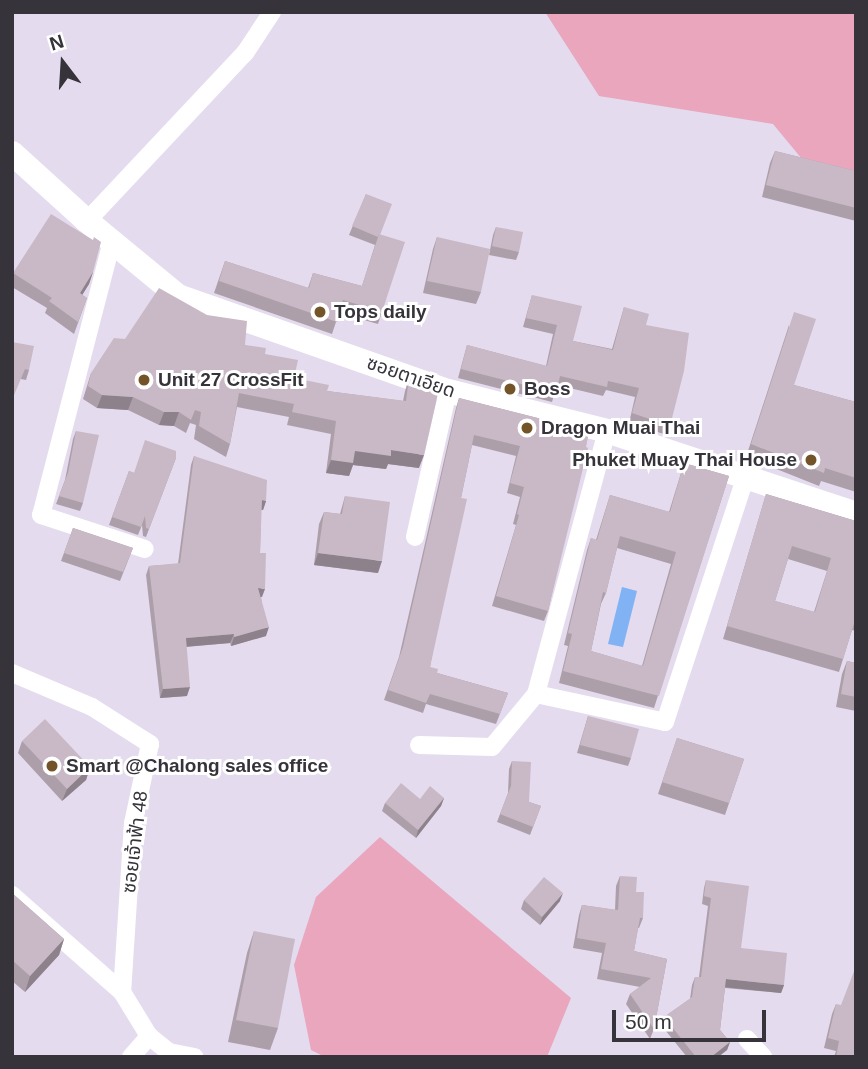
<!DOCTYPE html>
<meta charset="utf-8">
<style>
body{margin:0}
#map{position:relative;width:868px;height:1069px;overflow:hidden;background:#e4dbee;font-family:Arial,"Noto Sans Thai",sans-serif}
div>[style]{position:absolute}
.green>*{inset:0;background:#e9a6bd}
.water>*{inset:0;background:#80b2f4}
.street>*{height:18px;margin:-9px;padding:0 9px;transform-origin:9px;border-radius:9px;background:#fff}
.secondary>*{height:24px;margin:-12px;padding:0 12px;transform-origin:12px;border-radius:12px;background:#fff}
.wall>*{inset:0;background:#ad9faa}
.shaded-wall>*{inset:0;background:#8d828b}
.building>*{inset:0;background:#c9b9c6}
.dots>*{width:19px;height:19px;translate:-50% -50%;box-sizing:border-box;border:4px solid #fff;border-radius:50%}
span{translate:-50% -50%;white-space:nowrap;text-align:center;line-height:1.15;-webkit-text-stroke:6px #fff;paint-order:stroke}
.poi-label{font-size:19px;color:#36333a;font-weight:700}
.left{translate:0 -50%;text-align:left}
.right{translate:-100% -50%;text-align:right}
.street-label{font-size:19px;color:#36333a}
.frame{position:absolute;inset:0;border:14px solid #36333a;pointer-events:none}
.north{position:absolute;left:28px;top:28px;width:70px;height:70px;-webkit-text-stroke:5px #fff;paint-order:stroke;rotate:343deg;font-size:19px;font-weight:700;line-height:28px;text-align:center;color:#36333a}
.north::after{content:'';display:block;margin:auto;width:24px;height:32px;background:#36333a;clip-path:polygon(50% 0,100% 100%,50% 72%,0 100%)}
.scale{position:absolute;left:612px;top:1010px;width:154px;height:32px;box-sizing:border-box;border:4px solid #36333a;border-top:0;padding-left:9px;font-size:21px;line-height:24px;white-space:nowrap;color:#36333a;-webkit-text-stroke:5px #fff;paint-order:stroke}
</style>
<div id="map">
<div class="green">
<i style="clip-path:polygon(545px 12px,856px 12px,856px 184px,821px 182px,773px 124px,599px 96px)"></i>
<i style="clip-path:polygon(380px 837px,571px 998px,547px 1057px,325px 1057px,311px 1050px,294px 965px,316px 897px)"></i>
</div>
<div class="water">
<i style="clip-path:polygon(622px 587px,637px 591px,623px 647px,608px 644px)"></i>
</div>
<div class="street">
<i style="left:87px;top:221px;width:231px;rotate:-46.8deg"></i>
<i style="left:245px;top:53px;width:49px;rotate:-56.6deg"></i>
<i style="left:112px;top:241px;width:283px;rotate:104.5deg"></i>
<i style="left:41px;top:515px;width:109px;rotate:18.1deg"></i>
<i style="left:415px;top:537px;width:150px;rotate:-77.3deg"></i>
<i style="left:12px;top:673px;width:87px;rotate:23deg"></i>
<i style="left:92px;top:707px;width:69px;rotate:32.5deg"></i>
<i style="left:150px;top:744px;width:81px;rotate:102.1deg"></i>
<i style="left:133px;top:823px;width:169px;rotate:93.7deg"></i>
<i style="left:122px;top:992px;width:52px;rotate:58.5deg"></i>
<i style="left:149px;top:1036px;width:26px;rotate:39deg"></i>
<i style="left:169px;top:1052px;width:26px;rotate:11deg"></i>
<i style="left:536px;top:694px;width:272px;rotate:-74.9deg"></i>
<i style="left:419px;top:745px;width:73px;rotate:1.6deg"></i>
<i style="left:492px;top:747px;width:69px;rotate:-50.3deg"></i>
<i style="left:536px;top:694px;width:132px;rotate:12.2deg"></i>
<i style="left:665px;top:722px;width:256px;rotate:-71.8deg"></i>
<i style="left:12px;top:895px;width:147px;rotate:41.4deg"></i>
<i style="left:747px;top:1039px;width:24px;rotate:48deg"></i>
<i style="left:131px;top:1057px;width:28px;rotate:-49deg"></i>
</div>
<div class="secondary">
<i style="left:12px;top:153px;width:101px;rotate:42.2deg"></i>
<i style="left:87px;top:221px;width:118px;rotate:39.5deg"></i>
<i style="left:178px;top:296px;width:286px;rotate:19.4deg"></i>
<i style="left:448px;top:391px;width:164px;rotate:14.1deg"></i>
<i style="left:607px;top:431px;width:262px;rotate:18.4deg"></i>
</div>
<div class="wall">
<i style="clip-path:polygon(775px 151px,856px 171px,856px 221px,762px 197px,770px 163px)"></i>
<i style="clip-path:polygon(366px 194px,380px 235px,382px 312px,378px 324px,339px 313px,332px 334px,214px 293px,225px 261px,308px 288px,313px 273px,362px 286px,375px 245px,349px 235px)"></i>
<i style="clip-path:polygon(496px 227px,519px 252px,516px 260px,489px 255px,493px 235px)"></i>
<i style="clip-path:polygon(437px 237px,481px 292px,476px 304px,423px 293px,433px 249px)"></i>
<i style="clip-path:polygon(93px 272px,89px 284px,82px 295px,87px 298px,74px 334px,45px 313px,47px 308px,12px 287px,12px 277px,13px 273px)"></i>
<i style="clip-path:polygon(532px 295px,573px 341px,612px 349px,624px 307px,646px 325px,670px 426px,667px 435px,629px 423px,635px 397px,606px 390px,603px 396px,557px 385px,552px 402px,458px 378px,467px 345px,546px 366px,553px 334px,523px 327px)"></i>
<i style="clip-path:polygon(789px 325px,794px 385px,856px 402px,856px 492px,821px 481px,819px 486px,746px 457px)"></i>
<i style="clip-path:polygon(12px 342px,29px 370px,26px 380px,21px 379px)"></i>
<i style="clip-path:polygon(245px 345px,265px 354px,294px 378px,327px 391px,403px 401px,405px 391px,409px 378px,419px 468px,388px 464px,386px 469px,353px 465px,349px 476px,326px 473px,331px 434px,287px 425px,289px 417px,237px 407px,230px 444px,226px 457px,194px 439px,196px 425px,190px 423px,186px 433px,174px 426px,159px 425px,128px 410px,97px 408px,83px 399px,91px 373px)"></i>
<i style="clip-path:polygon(459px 398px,589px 431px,548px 611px,544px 621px,492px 606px,516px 525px,513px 524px,520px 497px,507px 493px,516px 456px,472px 445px,461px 498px,430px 667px,437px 673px,508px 693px,496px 724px,426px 704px,423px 713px,384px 700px,399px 657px,456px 408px)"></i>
<i style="clip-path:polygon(76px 431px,83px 503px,80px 511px,56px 504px,65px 480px,73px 439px)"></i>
<i style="clip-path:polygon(194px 456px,266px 501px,263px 510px,261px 510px,260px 553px,262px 597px,261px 597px,266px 636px,231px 646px,230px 643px,186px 647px,187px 696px,160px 698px,146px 575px,149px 566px,178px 564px,191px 465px)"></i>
<i style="clip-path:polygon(176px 458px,146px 537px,143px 536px,142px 525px,138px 535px,109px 525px,129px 471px,134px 473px)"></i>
<i style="clip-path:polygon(evenodd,684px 463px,729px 476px,654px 708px,559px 683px,568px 646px,564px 645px,587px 550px,591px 538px,596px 540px,610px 495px,669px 512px,684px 463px,617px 548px,671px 564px,642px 666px,591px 651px,601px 604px,606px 593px,617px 548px)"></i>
<i style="clip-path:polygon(evenodd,766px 494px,856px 521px,856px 631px,852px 630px,839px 672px,723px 639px,766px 494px,788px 559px,827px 571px,814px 612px,775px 601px,788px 559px)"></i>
<i style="clip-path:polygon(345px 496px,378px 573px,314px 565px,319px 524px,324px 512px,340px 514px)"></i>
<i style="clip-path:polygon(73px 528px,133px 548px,120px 581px,61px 561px)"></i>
<i style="clip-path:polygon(847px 661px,856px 663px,856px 711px,836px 707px,842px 674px)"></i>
<i style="clip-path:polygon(588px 716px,631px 758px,628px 766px,577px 753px)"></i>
<i style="clip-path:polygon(677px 738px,744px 759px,725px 815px,658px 794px)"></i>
<i style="clip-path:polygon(22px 741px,90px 767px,86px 780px,62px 801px,18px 753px)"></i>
<i style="clip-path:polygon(512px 761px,529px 802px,541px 806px,530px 835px,497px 822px,508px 793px,509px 769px)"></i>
<i style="clip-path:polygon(444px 798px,441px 806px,416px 838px,382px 811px,385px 803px,420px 799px)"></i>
<i style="clip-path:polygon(620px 876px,636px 892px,643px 918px,639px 928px,638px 928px,634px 951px,667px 959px,654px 1029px,650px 1039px,626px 1004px,630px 994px,640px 987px,597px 979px,602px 953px,573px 948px,579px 915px,582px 905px,615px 910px,616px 886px)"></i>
<i style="clip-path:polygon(706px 880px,741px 948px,784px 985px,781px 993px,725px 988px,720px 1030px,730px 1042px,727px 1050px,718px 1057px,687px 1057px,661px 1025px,664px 1017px,690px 999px,692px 985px,695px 977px,699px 977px,708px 906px,702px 904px,704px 888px)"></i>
<i style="clip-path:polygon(12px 893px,64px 939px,59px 955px,25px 992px,12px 981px)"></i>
<i style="clip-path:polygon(524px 900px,560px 901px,540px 925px,521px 909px)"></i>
<i style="clip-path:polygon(254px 931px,278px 1028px,270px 1050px,228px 1042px,247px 953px)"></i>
<i style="clip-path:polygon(836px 1004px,856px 1057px,834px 1057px,836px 1051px,824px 1048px,832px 1014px)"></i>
</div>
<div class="shaded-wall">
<i style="clip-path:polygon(93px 272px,89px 284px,76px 305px,80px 293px)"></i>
<i style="clip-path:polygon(102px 395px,133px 397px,128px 410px,97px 408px)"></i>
<i style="clip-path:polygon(164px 412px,179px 412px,174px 426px,159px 425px)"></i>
<i style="clip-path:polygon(391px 450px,424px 455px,419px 468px,388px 464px,386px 469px,353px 465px,349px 476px,326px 473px,331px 460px,355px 451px)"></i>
<i style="clip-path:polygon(262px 500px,266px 501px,263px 510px,258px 509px)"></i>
<i style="clip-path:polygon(318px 553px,382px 561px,378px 573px,314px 565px)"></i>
<i style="clip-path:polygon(258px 588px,265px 589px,262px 597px,255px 597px)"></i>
<i style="clip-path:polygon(269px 627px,266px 636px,231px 646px,234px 637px)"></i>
<i style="clip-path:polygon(234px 634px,230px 643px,182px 647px,186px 638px)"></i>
<i style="clip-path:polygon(190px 687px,187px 696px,160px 698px,163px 689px)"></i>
<i style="clip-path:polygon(90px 767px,86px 780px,62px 801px,67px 789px)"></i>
<i style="clip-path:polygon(444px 798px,441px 806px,416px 838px,418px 830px)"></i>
<i style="clip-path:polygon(563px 893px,560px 901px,540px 925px,542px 917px)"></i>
<i style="clip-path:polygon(64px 939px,59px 955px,25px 992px,30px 976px)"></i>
<i style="clip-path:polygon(726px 979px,784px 985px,781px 993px,723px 987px)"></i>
<i style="clip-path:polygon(730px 1042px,727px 1050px,718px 1057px,711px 1057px)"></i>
</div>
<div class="building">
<i style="clip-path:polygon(775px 151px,856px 171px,856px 208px,766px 185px)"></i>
<i style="clip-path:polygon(366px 194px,392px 204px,380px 235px,379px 234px,378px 237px,352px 226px)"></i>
<i style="clip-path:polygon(51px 214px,93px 240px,94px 237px,101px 242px,93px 272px,80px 293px,87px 298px,78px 322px,49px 301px,52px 298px,13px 273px)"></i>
<i style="clip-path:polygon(496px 227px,523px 232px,519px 252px,492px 246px)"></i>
<i style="clip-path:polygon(379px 234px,405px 242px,382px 312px,343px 300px,337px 322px,219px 281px,225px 261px,309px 288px,313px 273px,362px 286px)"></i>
<i style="clip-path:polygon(437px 237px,490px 249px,481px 292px,427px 281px)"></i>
<i style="clip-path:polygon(159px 288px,207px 315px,247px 321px,245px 345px,266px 348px,265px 354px,298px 360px,294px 378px,329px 385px,327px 391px,406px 401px,409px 378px,439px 389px,424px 455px,391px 450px,391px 456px,355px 451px,353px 463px,331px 460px,336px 421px,292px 412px,294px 404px,239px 393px,230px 444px,199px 426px,201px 412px,195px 410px,191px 420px,179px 412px,164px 412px,133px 397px,102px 395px,88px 386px,91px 373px,114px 338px,125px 339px)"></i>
<i style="clip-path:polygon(532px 295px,582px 306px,573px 341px,613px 350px,624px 307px,649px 314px,646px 325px,689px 333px,684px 371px,670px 426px,632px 413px,639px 388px,608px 381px,607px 387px,560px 376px,556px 393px,461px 369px,467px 345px,547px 366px,557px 325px,526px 318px)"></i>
<i style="clip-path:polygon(794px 312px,816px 319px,794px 385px,856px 402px,856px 478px,825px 468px,824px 473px,751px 444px)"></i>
<i style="clip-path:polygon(12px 342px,34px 346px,29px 370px,25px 369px,12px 400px)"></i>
<i style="clip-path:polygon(459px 398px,589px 431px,586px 447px,588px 448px,548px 611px,496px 596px,519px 515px,517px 514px,524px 487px,510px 483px,520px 446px,474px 435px,461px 498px,467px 499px,430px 667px,438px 669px,437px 673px,508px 693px,500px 714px,430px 694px,426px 703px,388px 690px,403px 647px)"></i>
<i style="clip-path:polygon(76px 431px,99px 435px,83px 503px,59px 496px,68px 473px)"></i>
<i style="clip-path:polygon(145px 440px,176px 451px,176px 458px,149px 529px,146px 528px,145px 516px,141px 527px,112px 517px,129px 471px,134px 473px)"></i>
<i style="clip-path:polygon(194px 456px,267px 480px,266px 501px,262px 500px,260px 553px,266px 553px,265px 589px,258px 588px,269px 627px,234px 637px,234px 634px,186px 638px,190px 687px,163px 689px,149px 566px,180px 563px)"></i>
<i style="clip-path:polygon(evenodd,684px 463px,729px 476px,659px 696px,563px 671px,572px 634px,568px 633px,591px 538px,597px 540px,610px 495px,670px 512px,684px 463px,620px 536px,676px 552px,643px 666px,591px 651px,603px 592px,606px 593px,620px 536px)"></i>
<i style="clip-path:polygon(evenodd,766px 494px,856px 521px,856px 617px,843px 659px,727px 626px,766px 494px,792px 546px,831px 558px,815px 612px,775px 601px,792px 546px)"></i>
<i style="clip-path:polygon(345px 496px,390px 502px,382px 561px,318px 553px,324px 512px,342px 514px)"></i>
<i style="clip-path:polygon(73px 528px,133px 548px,123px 572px,64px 553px)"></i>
<i style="clip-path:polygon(847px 661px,856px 663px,856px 697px,841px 694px)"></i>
<i style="clip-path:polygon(588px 716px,639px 729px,631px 758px,580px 745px)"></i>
<i style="clip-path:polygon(45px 719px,90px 767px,67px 789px,22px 741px)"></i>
<i style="clip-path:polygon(677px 738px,744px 759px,729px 803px,662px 782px)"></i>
<i style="clip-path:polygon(512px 761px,531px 762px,529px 802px,541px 806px,533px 827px,500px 814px,511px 786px)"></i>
<i style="clip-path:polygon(401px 783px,420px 799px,430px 786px,444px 798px,418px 830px,385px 803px)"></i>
<i style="clip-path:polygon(620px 876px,637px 877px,636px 892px,644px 892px,643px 918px,640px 918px,634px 951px,667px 959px,654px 1029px,630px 994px,651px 978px,601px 969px,606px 943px,577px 938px,582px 905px,618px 910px)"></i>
<i style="clip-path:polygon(544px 877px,563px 893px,542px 917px,524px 900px)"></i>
<i style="clip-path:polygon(706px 880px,749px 886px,741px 948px,787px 953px,784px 985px,726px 979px,720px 1030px,730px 1042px,711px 1057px,696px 1057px,664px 1017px,692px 997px,695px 977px,701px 977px,711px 898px,704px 896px)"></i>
<i style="clip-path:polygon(12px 893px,64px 939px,30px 976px,12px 960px)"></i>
<i style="clip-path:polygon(254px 931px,295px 939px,278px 1028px,236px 1020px)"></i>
<i style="clip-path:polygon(856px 966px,856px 1057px,836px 1057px,839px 1041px,828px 1038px,836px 1004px,841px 1005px)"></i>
</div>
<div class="dots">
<i style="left:320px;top:312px;background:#735429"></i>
<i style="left:144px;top:380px;background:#735429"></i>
<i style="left:510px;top:389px;background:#735429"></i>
<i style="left:527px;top:428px;background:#735429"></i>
<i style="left:811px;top:460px;background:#735429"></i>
<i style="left:52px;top:766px;background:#735429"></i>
</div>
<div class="poi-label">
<span class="left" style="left:334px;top:312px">Tops daily</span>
<span class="left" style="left:158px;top:380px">Unit 27 CrossFit</span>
<span class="left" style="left:524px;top:389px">Boss</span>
<span class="left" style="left:541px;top:428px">Dragon Muai Thai</span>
<span class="right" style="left:797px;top:460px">Phuket Muay Thai House</span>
<span class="left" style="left:66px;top:766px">Smart @Chalong sales office</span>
</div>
<div class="street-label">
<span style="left:411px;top:377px;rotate:19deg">ซอยตาเอียด</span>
<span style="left:135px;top:842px;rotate:-83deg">ซอยเจ้าฟ้า 48</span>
</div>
<div class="frame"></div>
<div class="north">N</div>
<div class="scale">50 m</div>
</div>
